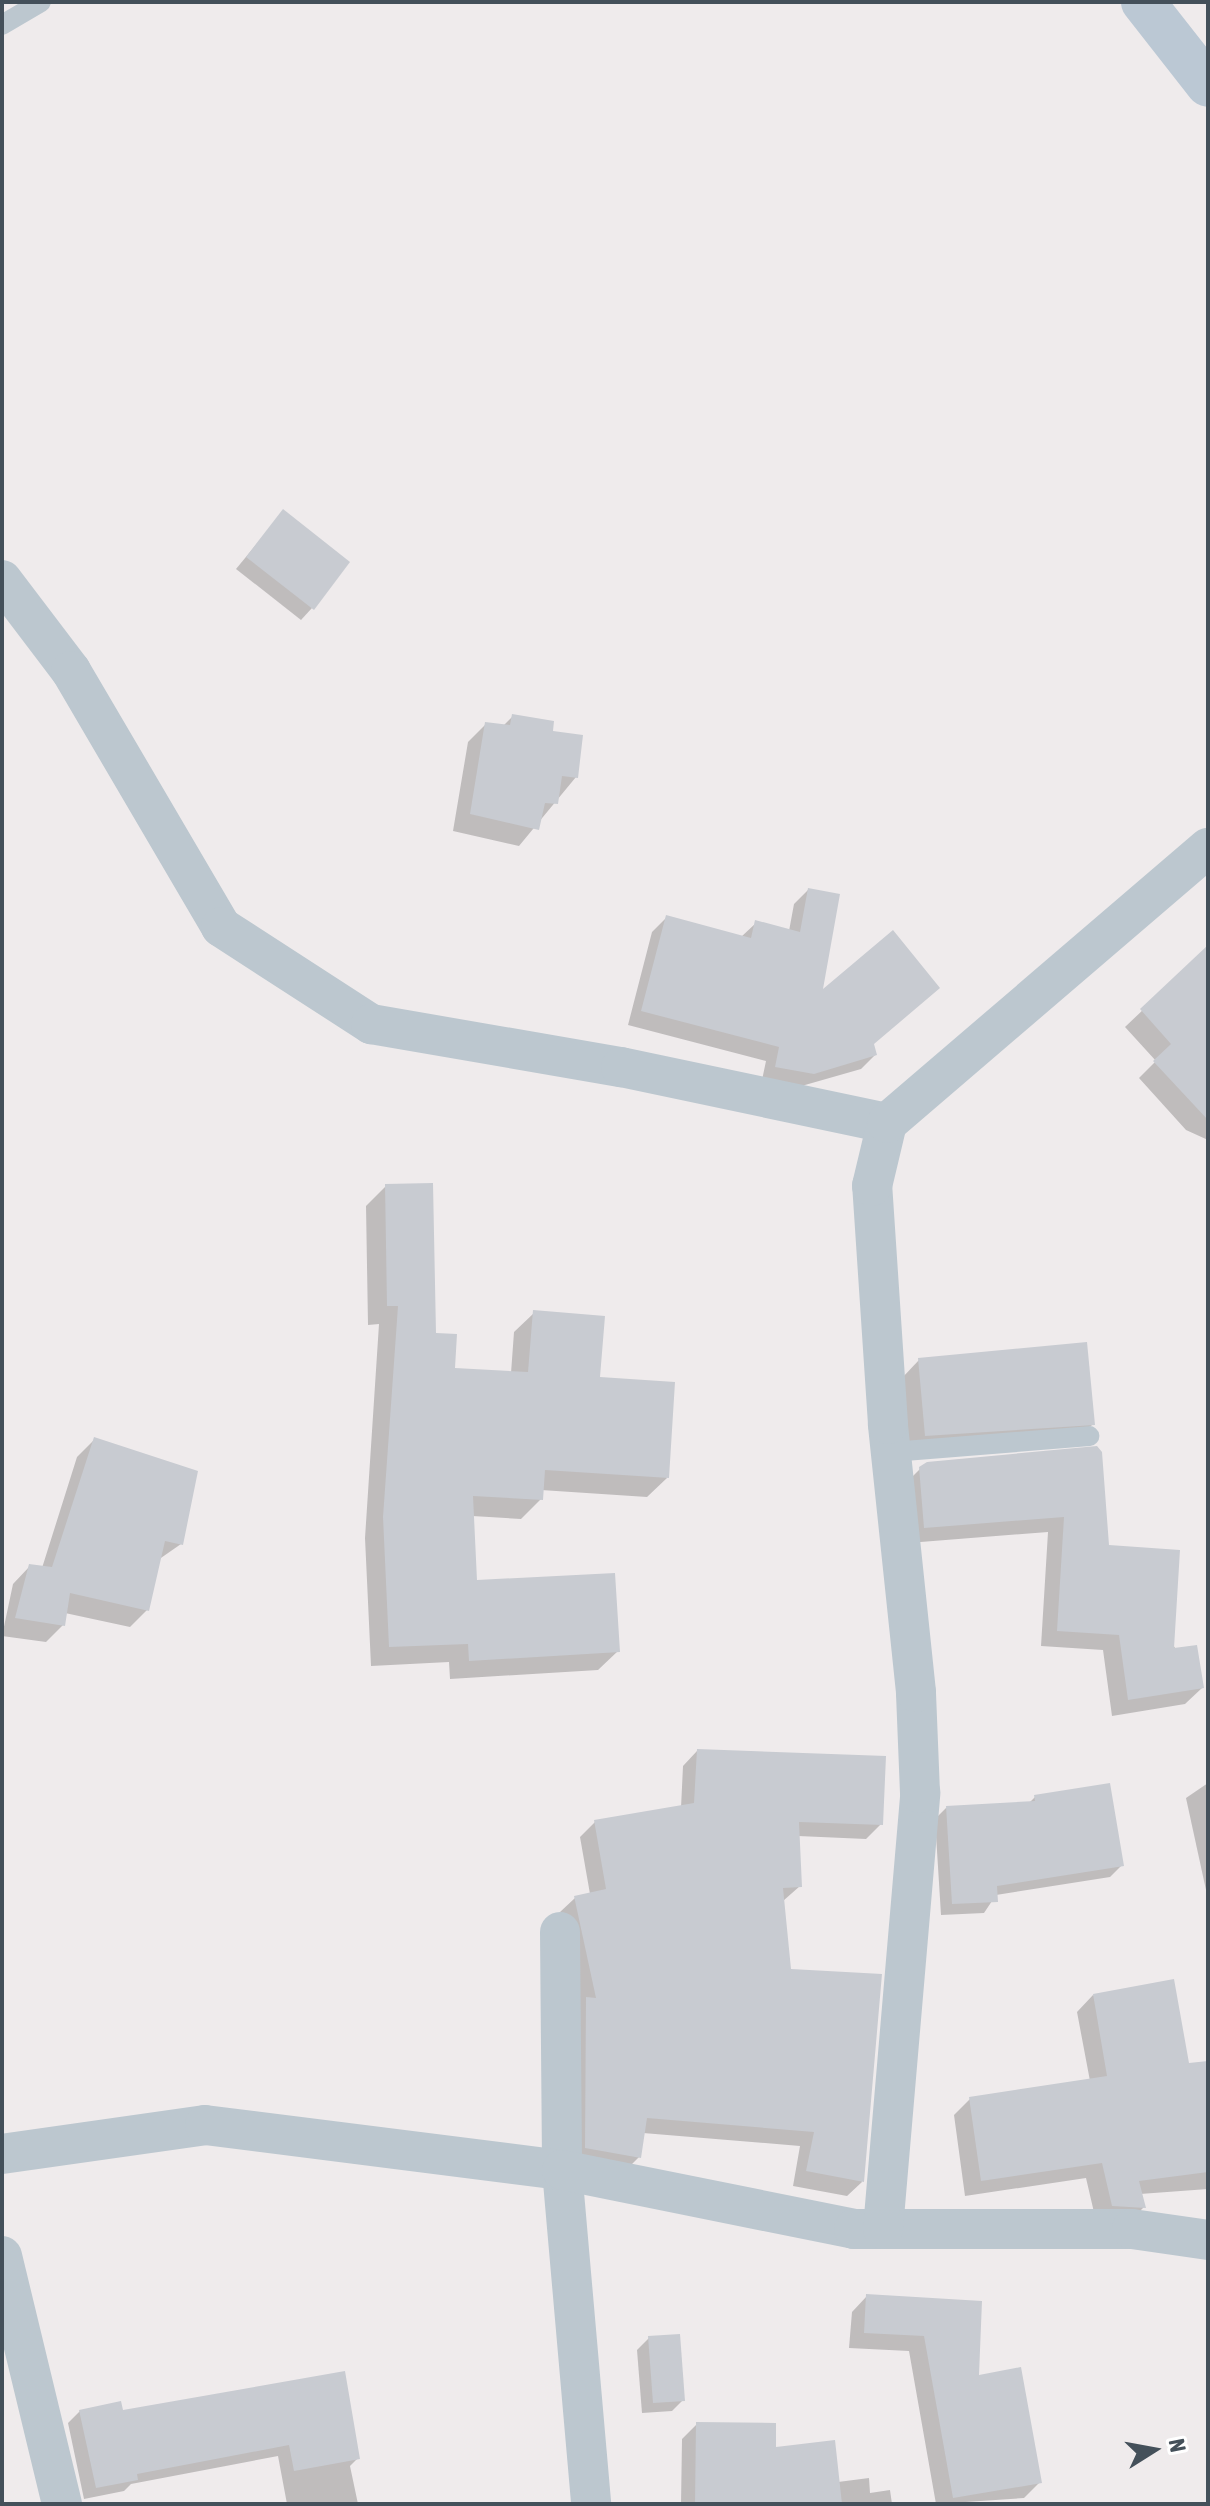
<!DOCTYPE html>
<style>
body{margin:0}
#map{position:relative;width:1210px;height:2506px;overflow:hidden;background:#efebec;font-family:"Asap Condensed",sans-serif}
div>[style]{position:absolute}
.shadow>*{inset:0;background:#0003}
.building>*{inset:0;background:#c8cbd1}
.lane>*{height:20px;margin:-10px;padding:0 10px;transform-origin:10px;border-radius:10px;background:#bcc7cf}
.street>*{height:40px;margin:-20px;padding:0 20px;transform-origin:20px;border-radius:20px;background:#bcc7cf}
.secondary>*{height:44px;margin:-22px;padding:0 22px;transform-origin:22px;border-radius:22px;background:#bbc8d4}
span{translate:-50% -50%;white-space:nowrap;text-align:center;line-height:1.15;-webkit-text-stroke:7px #fff;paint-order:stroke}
.frame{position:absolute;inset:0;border:4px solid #44505a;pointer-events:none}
.north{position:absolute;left:1114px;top:2410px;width:80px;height:80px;-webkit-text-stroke:6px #fff;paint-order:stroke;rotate:79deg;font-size:22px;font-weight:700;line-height:32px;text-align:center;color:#44505a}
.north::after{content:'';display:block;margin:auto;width:28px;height:36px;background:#44505a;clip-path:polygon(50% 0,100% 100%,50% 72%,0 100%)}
</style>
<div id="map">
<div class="shadow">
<i style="clip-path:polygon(283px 512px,312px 608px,301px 620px,236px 569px)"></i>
<i style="clip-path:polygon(513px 716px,550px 733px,576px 777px,519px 846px,453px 831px,468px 742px,486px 724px,503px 726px)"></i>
<i style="clip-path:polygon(808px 890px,820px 994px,872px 1045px,875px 1055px,861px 1069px,798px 1087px,762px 1080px,766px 1061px,628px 1025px,652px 932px,666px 918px,741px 937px,756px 923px,789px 931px,794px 904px)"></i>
<i style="clip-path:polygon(1208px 948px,1208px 1140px,1186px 1130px,1139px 1078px,1156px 1061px,1125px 1027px)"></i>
<i style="clip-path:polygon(386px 1186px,434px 1335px,453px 1370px,511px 1373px,514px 1332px,534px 1313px,598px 1379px,667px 1478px,647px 1497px,541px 1490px,541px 1499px,521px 1519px,472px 1516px,475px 1582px,618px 1651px,598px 1670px,450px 1679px,449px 1662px,371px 1666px,365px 1538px,379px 1324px,368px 1325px,366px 1206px)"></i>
<i style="clip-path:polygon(919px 1360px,1093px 1424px,1076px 1441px,908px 1453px,902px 1378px)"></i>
<i style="clip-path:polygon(94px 1440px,181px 1544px,158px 1560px,147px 1610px,130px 1627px,65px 1613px,63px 1625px,46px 1642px,2px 1636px,13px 1584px,30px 1566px,42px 1568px,77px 1457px)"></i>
<i style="clip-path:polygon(1096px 1448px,1107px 1547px,1202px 1688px,1185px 1704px,1112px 1716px,1103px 1650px,1041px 1646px,1048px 1532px,908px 1543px,904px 1485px,920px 1469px)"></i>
<i style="clip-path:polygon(697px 1751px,881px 1824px,866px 1839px,798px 1836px,800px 1886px,783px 1901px,789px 1971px,862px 2182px,847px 2196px,793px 2186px,800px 2146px,643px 2133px,639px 2157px,624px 2172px,571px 2162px,560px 1912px,575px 1898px,590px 1894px,580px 1837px,595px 1822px,681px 1808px,683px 1766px)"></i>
<i style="clip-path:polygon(1208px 1783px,1208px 1890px,1206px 1890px,1186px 1798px)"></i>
<i style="clip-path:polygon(1035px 1797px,1122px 1865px,1110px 1877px,996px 1895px,984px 1913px,941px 1915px,935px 1819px,946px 1808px,1029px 1803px)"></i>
<i style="clip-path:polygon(1093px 1995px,1187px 2065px,1208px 2063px,1208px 2189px,1140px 2194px,1144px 2207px,1128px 2223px,1096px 2221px,1086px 2178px,965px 2196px,954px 2115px,970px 2099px,1090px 2081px,1077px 2012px)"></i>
<i style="clip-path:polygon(867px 2296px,980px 2303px,977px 2378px,1040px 2482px,1024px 2498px,936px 2504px,909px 2351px,849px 2348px,852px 2312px)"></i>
<i style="clip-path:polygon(649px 2338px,683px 2400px,672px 2411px,642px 2413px,637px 2350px)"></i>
<i style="clip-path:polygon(80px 2411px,121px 2412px,358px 2458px,350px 2466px,358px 2504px,287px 2504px,278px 2456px,131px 2484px,124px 2491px,84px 2499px,68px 2423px)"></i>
<i style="clip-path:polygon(697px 2424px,774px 2450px,838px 2482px,869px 2478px,870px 2493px,890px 2490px,892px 2504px,681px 2504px,682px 2439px)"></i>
</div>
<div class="building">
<i style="clip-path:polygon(283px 509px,350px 562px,314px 610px,246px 557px)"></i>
<i style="clip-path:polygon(512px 714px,554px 721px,553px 731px,583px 735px,578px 778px,562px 776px,558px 804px,545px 803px,539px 830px,470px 814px,485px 722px,510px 725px)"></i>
<i style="clip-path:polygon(808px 888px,840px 894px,823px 989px,893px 930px,940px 988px,874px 1044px,877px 1055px,814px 1074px,775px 1067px,779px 1047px,641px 1011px,666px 915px,751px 938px,755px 920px,800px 932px)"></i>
<i style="clip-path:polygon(1208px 945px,1208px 1120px,1153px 1061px,1171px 1044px,1140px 1009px)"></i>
<i style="clip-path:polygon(433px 1183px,436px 1333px,457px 1334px,455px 1368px,528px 1372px,533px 1310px,605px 1316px,600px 1377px,675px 1382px,669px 1478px,545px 1470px,543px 1500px,473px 1496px,477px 1580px,615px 1573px,620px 1652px,469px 1661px,468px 1644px,389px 1647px,383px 1517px,398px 1306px,387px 1306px,385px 1184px)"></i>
<i style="clip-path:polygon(1087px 1342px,1095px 1425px,925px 1436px,918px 1358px)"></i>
<i style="clip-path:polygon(94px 1437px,198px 1471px,183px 1545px,165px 1541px,149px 1611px,70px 1593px,65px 1626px,15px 1618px,29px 1564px,52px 1567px)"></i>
<i style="clip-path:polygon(1097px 1446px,1102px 1452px,1109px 1545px,1180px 1550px,1174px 1648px,1197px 1645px,1204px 1688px,1128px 1700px,1119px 1635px,1057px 1631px,1064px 1517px,924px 1528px,919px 1467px,927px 1462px)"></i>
<i style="clip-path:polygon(697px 1749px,886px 1756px,883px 1825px,799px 1822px,802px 1887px,783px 1888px,791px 1969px,882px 1974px,864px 2182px,806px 2171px,814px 2132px,647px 2118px,641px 2158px,585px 2148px,586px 1997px,596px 1998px,574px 1896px,606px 1889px,594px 1820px,694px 1803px)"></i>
<i style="clip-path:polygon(1110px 1783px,1124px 1866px,997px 1886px,998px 1902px,952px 1904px,946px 1806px,1035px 1801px,1034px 1795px)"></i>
<i style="clip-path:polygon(1174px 1979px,1189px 2063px,1208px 2061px,1208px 2172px,1139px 2181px,1146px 2208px,1112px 2206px,1102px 2163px,981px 2181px,969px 2097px,1107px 2076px,1093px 1994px)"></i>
<i style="clip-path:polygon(866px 2294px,982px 2301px,979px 2375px,1021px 2367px,1042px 2483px,953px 2498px,924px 2336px,864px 2333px)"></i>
<i style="clip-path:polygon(680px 2334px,685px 2401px,653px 2403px,648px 2336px)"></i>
<i style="clip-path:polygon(345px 2371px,360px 2459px,294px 2471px,289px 2445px,137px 2474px,138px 2480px,96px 2488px,79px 2410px,121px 2401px,123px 2410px)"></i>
<i style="clip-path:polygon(696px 2422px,776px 2423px,776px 2447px,835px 2440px,842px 2504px,695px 2504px)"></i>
</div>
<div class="lane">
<i style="left:2px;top:25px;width:45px;rotate:-30.5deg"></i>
<i style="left:892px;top:1452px;width:198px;rotate:-4.6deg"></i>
</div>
<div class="street">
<i style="left:2px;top:580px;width:114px;rotate:52.8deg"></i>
<i style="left:71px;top:671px;width:297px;rotate:59.6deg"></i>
<i style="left:221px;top:927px;width:179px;rotate:32.9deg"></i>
<i style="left:371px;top:1024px;width:254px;rotate:9.8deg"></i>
<i style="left:621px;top:1067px;width:272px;rotate:11.9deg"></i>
<i style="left:560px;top:1932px;width:238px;rotate:89.5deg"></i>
<i style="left:562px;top:2170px;width:335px;rotate:85deg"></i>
<i style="left:2px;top:2154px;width:205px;rotate:-8.1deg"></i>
<i style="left:205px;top:2125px;width:360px;rotate:7.2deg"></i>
<i style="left:562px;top:2170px;width:298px;rotate:11.4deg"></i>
<i style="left:854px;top:2229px;width:278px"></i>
<i style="left:1132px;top:2229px;width:77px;rotate:8.2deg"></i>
<i style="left:883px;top:2229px;width:438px;rotate:-85.1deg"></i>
<i style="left:920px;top:1793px;width:101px;rotate:-92.3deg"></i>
<i style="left:916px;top:1692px;width:269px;rotate:-96deg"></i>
<i style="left:888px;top:1424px;width:239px;rotate:-93.8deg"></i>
<i style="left:872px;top:1186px;width:65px;rotate:-76.6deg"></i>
<i style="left:887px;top:1123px;width:423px;rotate:-40.6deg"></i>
<i style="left:2px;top:2256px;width:255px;rotate:76.4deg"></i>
</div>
<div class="secondary">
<i style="left:1143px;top:2px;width:105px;rotate:51.9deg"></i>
</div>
<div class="frame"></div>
<div class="north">N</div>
</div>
